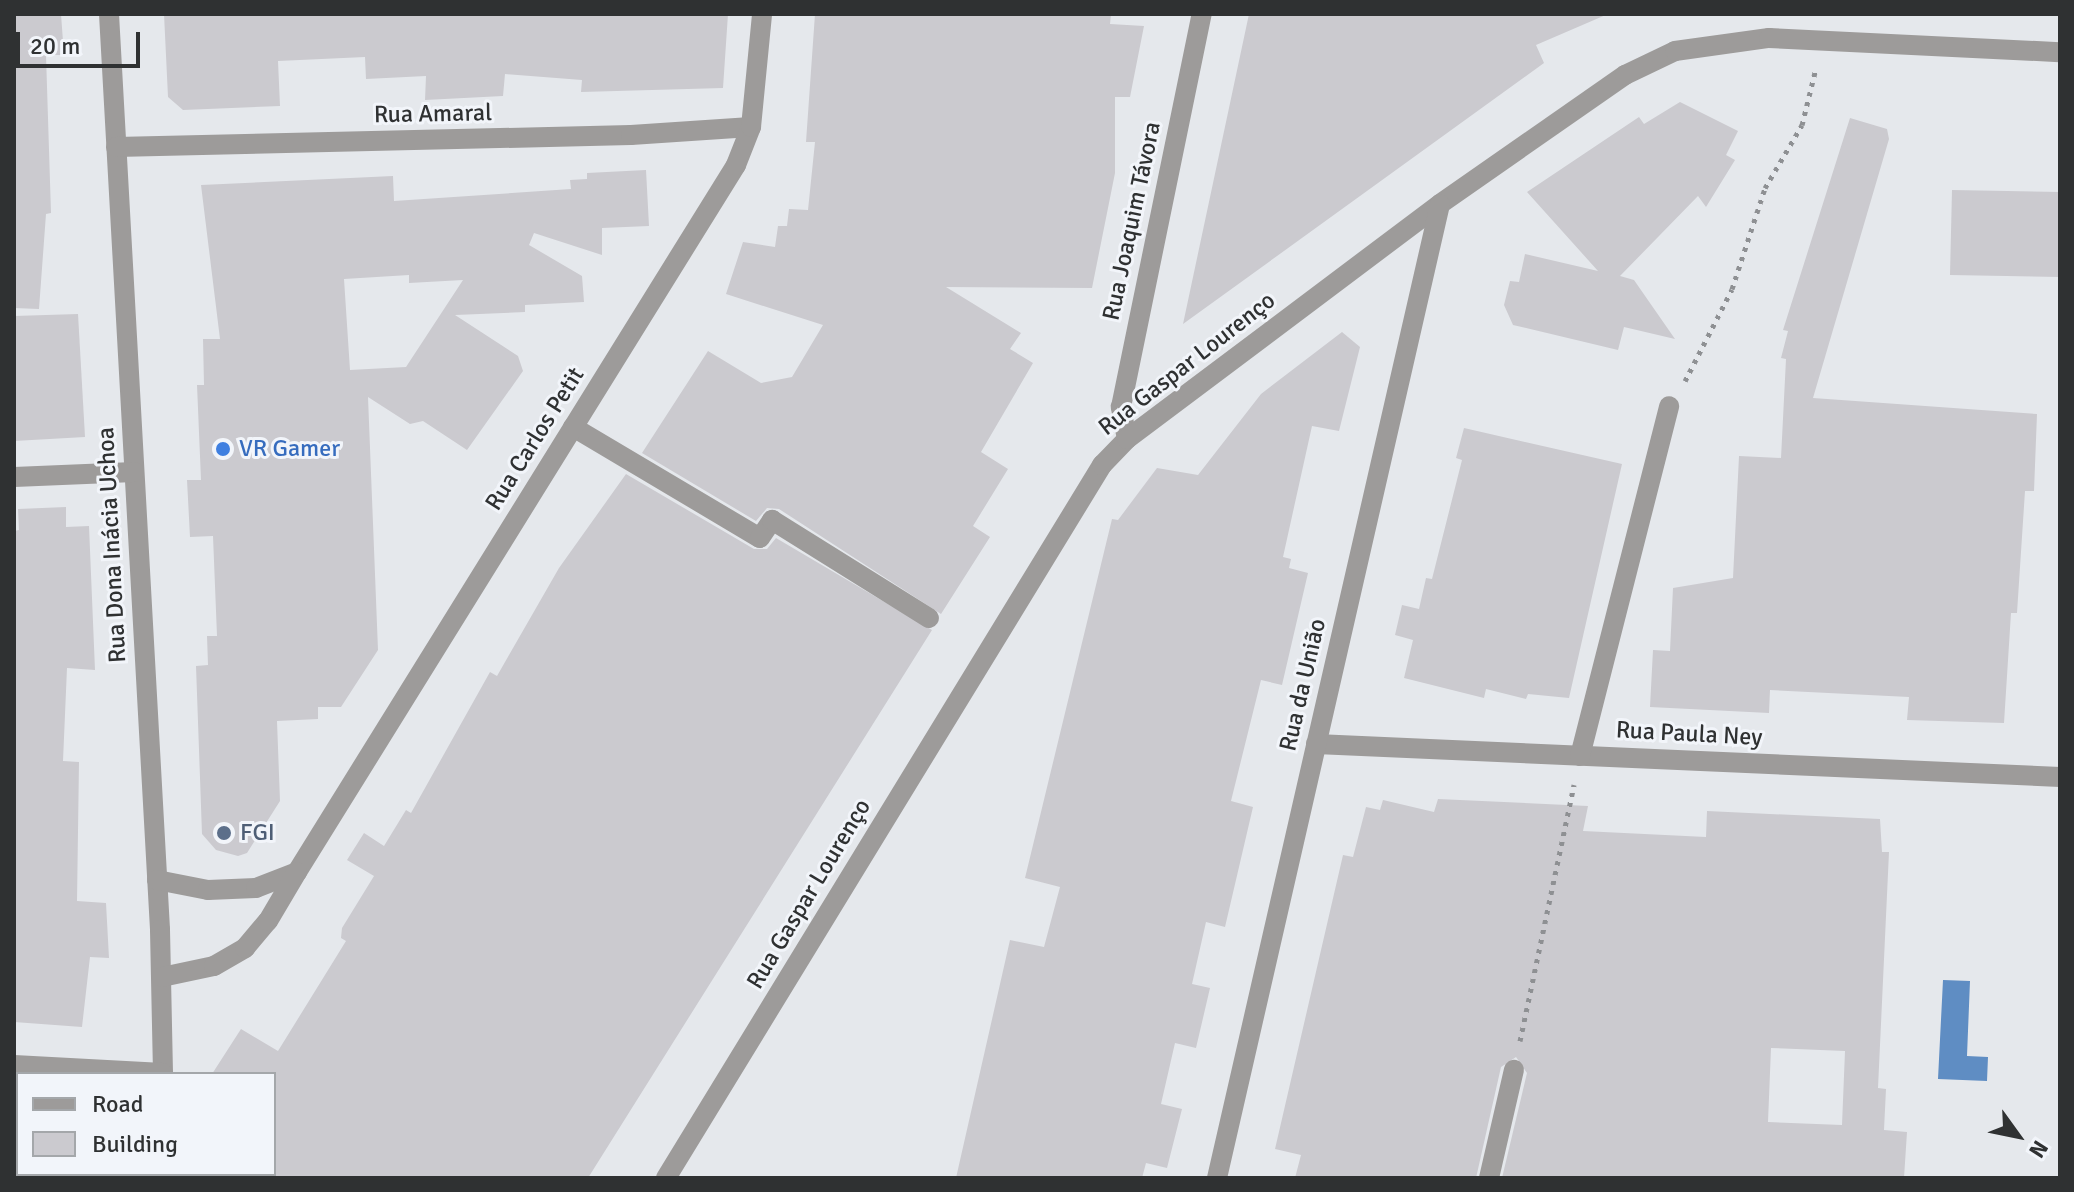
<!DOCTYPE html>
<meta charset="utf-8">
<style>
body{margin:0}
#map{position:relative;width:2074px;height:1192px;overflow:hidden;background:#e5e8ec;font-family:Signika,sans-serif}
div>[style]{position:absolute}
.water>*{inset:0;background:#5f8dc3}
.building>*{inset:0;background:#cbcacf}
.path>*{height:5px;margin-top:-2.5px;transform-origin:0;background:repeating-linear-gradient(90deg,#8e9093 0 4px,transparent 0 10px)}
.minor>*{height:20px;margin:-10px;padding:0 10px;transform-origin:10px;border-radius:10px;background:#9d9b9a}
.dots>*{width:22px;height:22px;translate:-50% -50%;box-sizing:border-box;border:4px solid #f2f5fa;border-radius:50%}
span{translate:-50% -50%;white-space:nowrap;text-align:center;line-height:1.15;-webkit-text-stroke:6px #f2f5fa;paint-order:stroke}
.street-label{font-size:24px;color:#2f3132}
.shop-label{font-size:24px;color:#366cbe}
.left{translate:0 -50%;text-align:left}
.service-label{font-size:24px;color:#4e5e75}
.frame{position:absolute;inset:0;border:16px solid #2f3132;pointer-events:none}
.legend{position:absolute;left:16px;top:1072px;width:260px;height:104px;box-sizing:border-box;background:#f2f5fa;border:2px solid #a4a7aa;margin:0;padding:10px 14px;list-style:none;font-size:24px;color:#2f3132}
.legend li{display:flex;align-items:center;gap:16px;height:40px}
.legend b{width:40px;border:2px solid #a4a7aa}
.north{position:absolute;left:1978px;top:1096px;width:80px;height:80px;-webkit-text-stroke:6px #f2f5fa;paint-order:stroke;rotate:123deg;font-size:22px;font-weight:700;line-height:32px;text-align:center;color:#2f3132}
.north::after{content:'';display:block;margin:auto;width:28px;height:36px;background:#2f3132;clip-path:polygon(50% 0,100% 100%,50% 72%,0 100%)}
.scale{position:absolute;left:16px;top:32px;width:124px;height:36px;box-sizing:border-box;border:4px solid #2f3132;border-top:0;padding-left:10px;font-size:24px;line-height:28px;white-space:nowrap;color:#2f3132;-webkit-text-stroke:6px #f2f5fa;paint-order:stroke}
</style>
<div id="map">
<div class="water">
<i style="clip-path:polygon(1943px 980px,1970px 981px,1967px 1056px,1988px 1057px,1987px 1081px,1938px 1079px)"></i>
</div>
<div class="building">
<i style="clip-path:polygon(14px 14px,61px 14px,64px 55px,46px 55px,51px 213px,46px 214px,39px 309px,14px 308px)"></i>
<i style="clip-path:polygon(164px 14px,728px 14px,723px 88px,581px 92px,582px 80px,505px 74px,503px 96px,425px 100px,426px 76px,366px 79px,365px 57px,278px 61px,280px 106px,183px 110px,168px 97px)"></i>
<i style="clip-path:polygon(815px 14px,1111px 14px,1110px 24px,1144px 26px,1130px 97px,1115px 97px,1115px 173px,1092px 288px,946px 287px,1021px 333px,1010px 349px,1033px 363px,981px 452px,1008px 469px,973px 526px,990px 537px,941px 614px,779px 509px,767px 508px,756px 521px,642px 453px,708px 351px,761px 383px,792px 377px,823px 325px,726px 294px,743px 242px,775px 247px,778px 226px,787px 226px,789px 209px,808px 210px,815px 142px,806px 142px)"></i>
<i style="clip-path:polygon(1249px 14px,1608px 14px,1536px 45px,1544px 63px,1183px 324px)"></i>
<i style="clip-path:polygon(1680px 102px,1738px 131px,1726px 155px,1735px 160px,1706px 207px,1698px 196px,1620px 276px,1634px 280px,1675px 339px,1624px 327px,1618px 350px,1513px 325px,1504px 305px,1510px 281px,1519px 282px,1525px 254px,1598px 271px,1527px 192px,1639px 117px,1644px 124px)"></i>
<i style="clip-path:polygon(1850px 118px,1887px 129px,1889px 139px,1813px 398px,2037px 414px,2034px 491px,2025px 491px,2017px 613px,2011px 613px,2004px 723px,1907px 720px,1909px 697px,1770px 690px,1769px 713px,1650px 707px,1653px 650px,1670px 651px,1673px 588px,1733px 578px,1739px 456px,1781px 458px,1786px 359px,1781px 358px,1788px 331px,1783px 330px)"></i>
<i style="clip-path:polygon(evenodd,646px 170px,649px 226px,602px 228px,602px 255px,534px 233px,529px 245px,582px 276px,584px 302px,525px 305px,525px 312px,455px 315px,518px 356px,523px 371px,467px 450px,423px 421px,410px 424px,368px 397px,378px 650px,341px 707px,318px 707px,318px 719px,277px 721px,280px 801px,247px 853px,238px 856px,216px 850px,202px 834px,196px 666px,208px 665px,207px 636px,217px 636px,213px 536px,190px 537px,187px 480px,201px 480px,197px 385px,204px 385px,203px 339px,220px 339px,201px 185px,393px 176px,394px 201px,571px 189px,570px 180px,587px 179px,587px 173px,646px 170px,409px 275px,409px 283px,463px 280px,406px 367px,350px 370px,344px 279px,409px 275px)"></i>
<i style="clip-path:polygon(1952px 190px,2060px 192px,2060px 277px,1950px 275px)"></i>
<i style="clip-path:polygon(78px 314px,85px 437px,14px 441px,14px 316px)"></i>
<i style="clip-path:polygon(1342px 332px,1360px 347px,1339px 431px,1312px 426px,1283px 557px,1291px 559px,1289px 568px,1308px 573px,1282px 685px,1261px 680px,1231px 801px,1253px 807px,1225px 927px,1206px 922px,1192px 984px,1210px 988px,1196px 1048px,1175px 1043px,1161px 1104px,1182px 1109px,1167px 1168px,1146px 1163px,1142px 1178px,956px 1178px,1010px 940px,1044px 947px,1060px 887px,1025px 878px,1112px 519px,1118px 520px,1157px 468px,1198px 475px,1261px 394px)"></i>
<i style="clip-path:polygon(1464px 428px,1622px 464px,1569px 698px,1528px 694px,1526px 699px,1486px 689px,1484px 698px,1404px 678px,1413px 640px,1395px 635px,1402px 605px,1419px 609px,1426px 578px,1432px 579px,1462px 460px,1456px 458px)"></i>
<i style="clip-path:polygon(626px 474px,754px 549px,767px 549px,776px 538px,932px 630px,588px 1178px,274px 1178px,274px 1074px,212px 1074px,241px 1029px,278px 1051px,346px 941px,341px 938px,342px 928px,374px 876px,347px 860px,364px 833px,384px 846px,406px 810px,411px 813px,490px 672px,497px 676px,559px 568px)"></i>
<i style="clip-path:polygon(66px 507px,66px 527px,89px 526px,95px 670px,67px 668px,63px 761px,79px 762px,77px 901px,106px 903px,109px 958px,90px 957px,82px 1027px,14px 1022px,14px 531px,19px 530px,18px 509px)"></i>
<i style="clip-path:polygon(evenodd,1438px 799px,1588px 806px,1583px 831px,1706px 837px,1707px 811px,1880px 819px,1882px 852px,1889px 852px,1878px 1088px,1886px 1089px,1884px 1130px,1907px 1132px,1904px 1178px,1502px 1178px,1527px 1073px,1516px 1057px,1501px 1067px,1476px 1178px,1295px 1178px,1301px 1155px,1275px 1149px,1343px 855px,1353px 857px,1366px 807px,1380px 810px,1383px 800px,1434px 812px,1438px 799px,1771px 1048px,1845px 1051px,1842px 1125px,1768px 1122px,1771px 1048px)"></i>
</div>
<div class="path">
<i style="left:1685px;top:381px;width:103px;rotate:-62.9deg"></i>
<i style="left:1732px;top:289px;width:106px;rotate:-71.9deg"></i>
<i style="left:1765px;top:188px;width:73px;rotate:-59.6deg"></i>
<i style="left:1802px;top:125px;width:55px;rotate:-76.2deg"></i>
<i style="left:1520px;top:1041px;width:262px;rotate:-78.1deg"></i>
</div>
<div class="minor">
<i style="left:109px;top:14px;width:917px;rotate:86.81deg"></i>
<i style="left:160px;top:930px;width:144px;rotate:88.8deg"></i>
<i style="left:116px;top:147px;width:515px;rotate:-1.33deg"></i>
<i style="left:631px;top:135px;width:120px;rotate:-3.8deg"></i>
<i style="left:573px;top:427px;width:217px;rotate:30.7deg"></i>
<i style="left:760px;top:538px;width:22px;rotate:-56deg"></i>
<i style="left:772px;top:520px;width:185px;rotate:32deg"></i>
<i style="left:1127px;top:439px;width:33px;rotate:-101deg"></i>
<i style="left:1121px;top:407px;width:401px;rotate:-78.4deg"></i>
<i style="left:14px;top:477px;width:120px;rotate:-2.4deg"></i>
<i style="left:1316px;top:744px;width:745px;rotate:2.54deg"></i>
<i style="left:1580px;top:756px;width:361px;rotate:-75.7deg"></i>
<i style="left:157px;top:880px;width:52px;rotate:11.1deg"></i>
<i style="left:208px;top:890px;width:48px;rotate:-2.4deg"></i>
<i style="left:256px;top:888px;width:44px;rotate:-21.3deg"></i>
<i style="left:297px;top:872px;width:832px;rotate:-58.16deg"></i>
<i style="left:736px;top:165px;width:41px;rotate:-68.5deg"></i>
<i style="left:751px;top:127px;width:114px;rotate:-84.4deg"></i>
<i style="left:162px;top:977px;width:53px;rotate:-11.9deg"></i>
<i style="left:214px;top:966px;width:36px;rotate:-30deg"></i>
<i style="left:245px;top:948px;width:35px;rotate:-50deg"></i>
<i style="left:268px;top:921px;width:57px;rotate:-59.4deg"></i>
<i style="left:14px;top:1065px;width:149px;rotate:3.1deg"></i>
<i style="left:168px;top:1174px;width:4px;rotate:90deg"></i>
<i style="left:666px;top:1178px;width:836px;rotate:-58.55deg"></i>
<i style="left:1102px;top:465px;width:36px;rotate:-46deg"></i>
<i style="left:1127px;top:439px;width:391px;rotate:-36.9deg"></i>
<i style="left:1440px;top:204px;width:226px;rotate:-34.9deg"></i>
<i style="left:1625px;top:75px;width:55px;rotate:-25.6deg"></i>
<i style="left:1675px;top:51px;width:95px;rotate:-7.9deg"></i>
<i style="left:1769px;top:38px;width:291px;rotate:2.8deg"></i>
<i style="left:1217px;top:1178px;width:999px;rotate:-77.1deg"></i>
<i style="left:1489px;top:1178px;width:111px;rotate:-77deg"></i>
</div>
<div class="dots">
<i style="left:223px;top:449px;background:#3f7fe0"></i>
<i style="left:224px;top:833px;background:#5c6f8a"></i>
</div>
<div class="street-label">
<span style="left:433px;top:114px;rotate:-1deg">Rua Amaral</span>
<span style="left:1132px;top:221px;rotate:-78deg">Rua Joaquim Távora</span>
<span style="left:1187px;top:364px;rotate:-38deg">Rua Gaspar Lourenço</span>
<span style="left:535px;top:439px;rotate:-58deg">Rua Carlos Petit</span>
<span style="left:112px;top:545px;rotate:-93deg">Rua Dona Inácia Uchoa</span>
<span style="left:1303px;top:685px;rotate:-77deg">Rua da União</span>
<span style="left:1689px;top:734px;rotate:3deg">Rua Paula Ney</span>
<span style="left:809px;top:894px;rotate:-59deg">Rua Gaspar Lourenço</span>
</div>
<div class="shop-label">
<span class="left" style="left:239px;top:449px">VR Gamer</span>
</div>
<div class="service-label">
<span class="left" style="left:240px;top:833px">FGI</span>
</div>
<div class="frame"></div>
<ul class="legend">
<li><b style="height:10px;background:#9d9b9a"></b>Road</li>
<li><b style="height:22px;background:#cbcacf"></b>Building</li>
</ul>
<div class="north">N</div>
<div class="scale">20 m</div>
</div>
